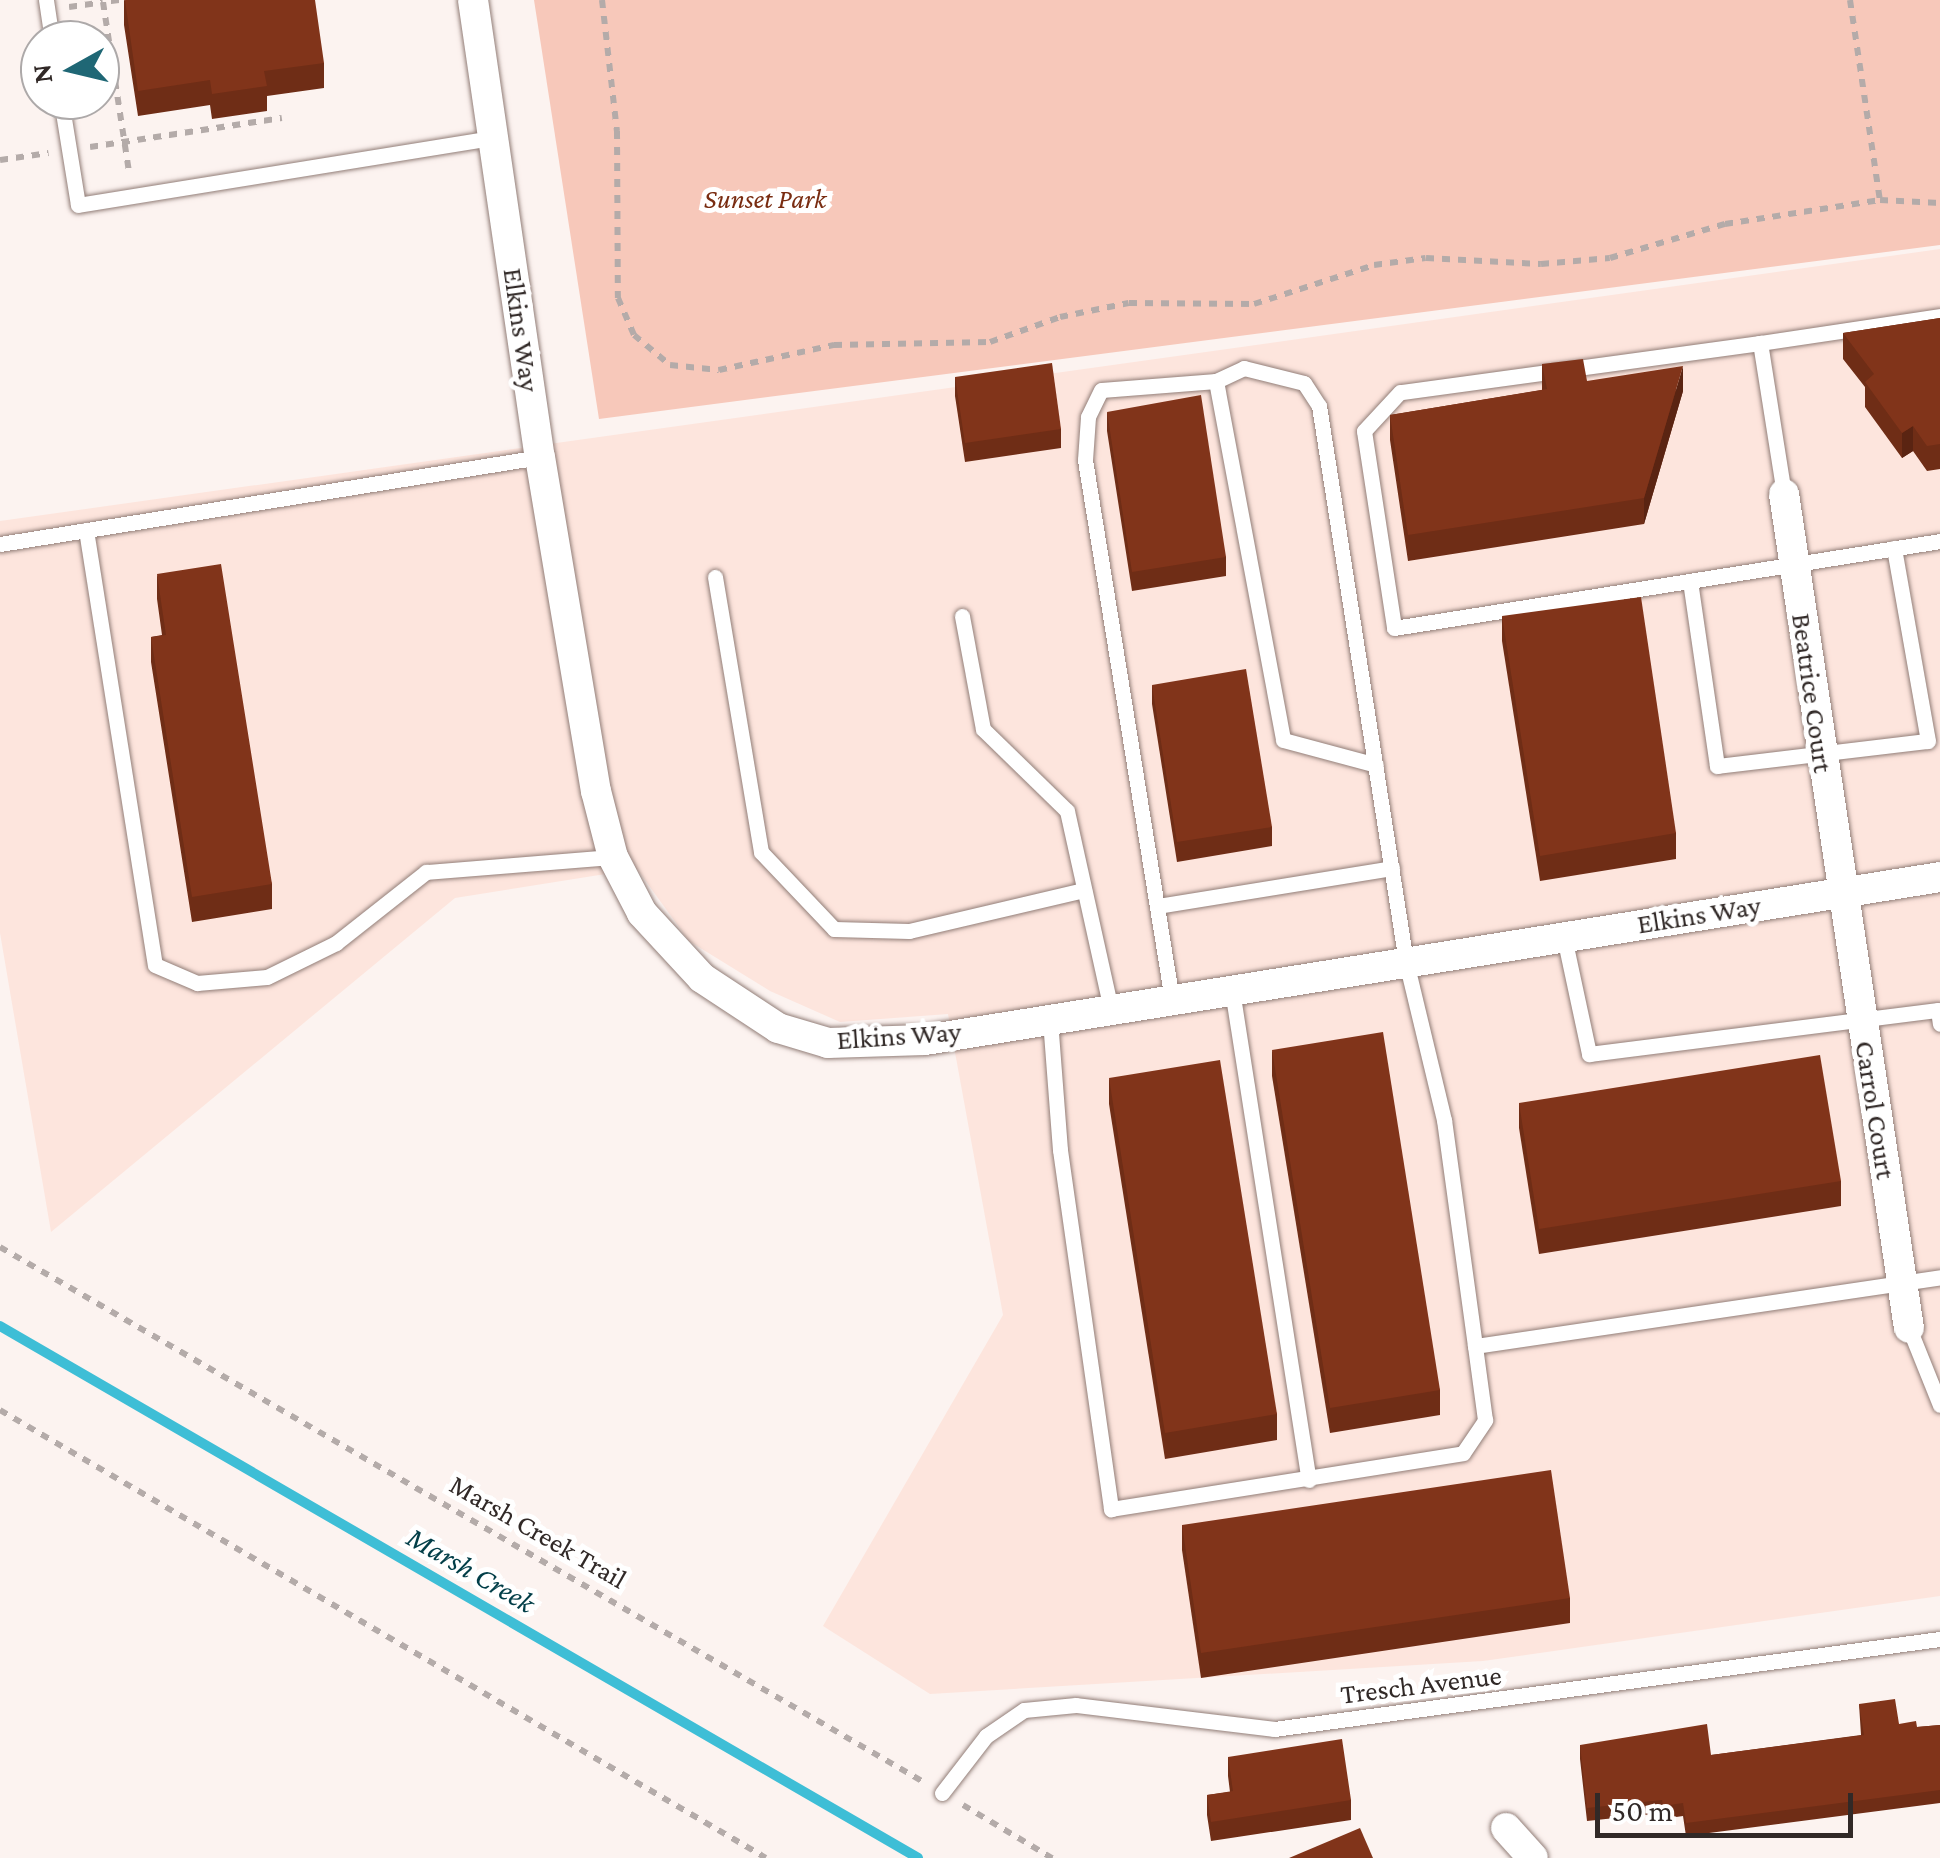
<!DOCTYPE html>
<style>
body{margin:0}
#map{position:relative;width:1940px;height:1858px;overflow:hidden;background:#fcf3f0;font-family:"Crimson Pro",serif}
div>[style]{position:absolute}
.built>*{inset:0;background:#fde5dd}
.green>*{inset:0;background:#f7c8ba}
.stream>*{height:10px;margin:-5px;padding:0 5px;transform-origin:5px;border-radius:5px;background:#3ebed6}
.path>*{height:6px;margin-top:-3px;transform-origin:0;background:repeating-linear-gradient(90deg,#b4aba9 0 8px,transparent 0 16px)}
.roads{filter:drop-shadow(0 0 2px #927e78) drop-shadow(0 0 2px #927e78)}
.service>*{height:15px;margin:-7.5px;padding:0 7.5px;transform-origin:7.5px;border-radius:7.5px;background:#fff}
.minor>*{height:30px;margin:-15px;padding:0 15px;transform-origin:15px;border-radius:15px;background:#fff}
.wall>*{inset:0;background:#6f2d16}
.shaded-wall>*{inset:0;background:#5a2412}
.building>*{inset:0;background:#81341a}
span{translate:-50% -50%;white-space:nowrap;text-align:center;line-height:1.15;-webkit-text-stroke:10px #fff;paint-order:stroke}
.park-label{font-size:28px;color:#792c11;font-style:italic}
.street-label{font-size:28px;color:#312927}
.water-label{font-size:30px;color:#023e48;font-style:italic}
.north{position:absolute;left:20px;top:20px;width:100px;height:100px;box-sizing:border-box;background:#fff;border:2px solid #ada9a9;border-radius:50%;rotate:262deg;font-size:28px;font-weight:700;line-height:40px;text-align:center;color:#312927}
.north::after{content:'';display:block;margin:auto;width:35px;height:45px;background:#1f6775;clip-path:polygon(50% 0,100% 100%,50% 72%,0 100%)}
.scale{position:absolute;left:1595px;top:1793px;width:258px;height:45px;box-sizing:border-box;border:5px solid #312927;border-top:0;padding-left:12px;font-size:30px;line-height:35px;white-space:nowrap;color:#312927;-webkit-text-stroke:8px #fff;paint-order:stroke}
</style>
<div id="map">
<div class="built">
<i style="clip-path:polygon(1940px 249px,1940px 1596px,1483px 1661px,930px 1694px,823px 1626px,1003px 1315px,948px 1014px,840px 1022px,770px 991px,689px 941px,637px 869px,455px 898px,51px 1232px,0 933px,0 521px)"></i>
</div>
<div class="green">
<i style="clip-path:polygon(534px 0,1940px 0,1940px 245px,599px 419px)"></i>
</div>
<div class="stream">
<i style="left:0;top:1326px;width:1061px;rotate:30.09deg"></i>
</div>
<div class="path">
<i style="left:119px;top:0;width:16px;rotate:173deg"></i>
<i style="left:103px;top:2px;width:172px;rotate:81.3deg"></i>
<i style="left:602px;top:0;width:132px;rotate:83.5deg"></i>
<i style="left:617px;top:131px;width:167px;rotate:89.7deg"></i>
<i style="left:618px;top:298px;width:40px;rotate:66.6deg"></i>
<i style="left:634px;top:335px;width:47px;rotate:39.8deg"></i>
<i style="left:670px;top:365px;width:49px;rotate:5.8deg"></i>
<i style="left:719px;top:370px;width:118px;rotate:-12.3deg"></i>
<i style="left:834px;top:345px;width:156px;rotate:-1.1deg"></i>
<i style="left:990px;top:342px;width:74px;rotate:-19.7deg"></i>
<i style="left:1060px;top:317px;width:70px;rotate:-11.5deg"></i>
<i style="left:1129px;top:303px;width:125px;rotate:0.5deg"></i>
<i style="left:1254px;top:304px;width:126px;rotate:-18deg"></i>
<i style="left:1374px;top:265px;width:52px;rotate:-7.7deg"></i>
<i style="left:1426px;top:258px;width:115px;rotate:3deg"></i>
<i style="left:1541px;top:264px;width:69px;rotate:-5deg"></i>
<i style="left:1610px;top:258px;width:120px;rotate:-16.5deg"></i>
<i style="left:1725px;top:224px;width:157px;rotate:-8.8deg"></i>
<i style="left:1880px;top:200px;width:60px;rotate:2.9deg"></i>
<i style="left:1850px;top:0;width:202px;rotate:81.5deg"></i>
<i style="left:69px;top:7px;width:34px;rotate:-8deg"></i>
<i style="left:90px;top:147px;width:194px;rotate:-8.6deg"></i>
<i style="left:0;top:160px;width:49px;rotate:-8.3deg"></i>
<i style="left:0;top:1247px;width:1065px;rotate:30.08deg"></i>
<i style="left:0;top:1410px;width:887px;rotate:30.32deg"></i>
<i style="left:963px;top:1805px;width:104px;rotate:30.8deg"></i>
</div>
<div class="roads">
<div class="service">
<i style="left:46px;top:0;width:40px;rotate:81.5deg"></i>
<i style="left:61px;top:100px;width:106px;rotate:80.8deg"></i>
<i style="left:78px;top:205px;width:420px;rotate:-9.2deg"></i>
<i style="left:1760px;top:343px;width:182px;rotate:-8.5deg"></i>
<i style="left:1216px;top:381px;width:365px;rotate:79.4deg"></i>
<i style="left:1283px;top:740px;width:96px;rotate:15deg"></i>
<i style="left:1784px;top:494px;width:153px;rotate:-99deg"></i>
<i style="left:1760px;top:343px;width:363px;rotate:172.2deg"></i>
<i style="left:1400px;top:392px;width:53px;rotate:132.7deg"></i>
<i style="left:1364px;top:431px;width:199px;rotate:81.3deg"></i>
<i style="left:1394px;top:628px;width:553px;rotate:-9.05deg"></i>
<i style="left:86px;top:530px;width:440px;rotate:81deg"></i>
<i style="left:155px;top:965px;width:46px;rotate:23.2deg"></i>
<i style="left:197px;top:983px;width:70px;rotate:-4.9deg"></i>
<i style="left:267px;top:977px;width:77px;rotate:-26.2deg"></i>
<i style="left:336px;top:943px;width:115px;rotate:-38.3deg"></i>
<i style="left:426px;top:872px;width:188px;rotate:-4.6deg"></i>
<i style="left:0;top:544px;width:547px;rotate:-9.15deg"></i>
<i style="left:715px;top:577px;width:279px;rotate:80.5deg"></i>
<i style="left:761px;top:852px;width:106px;rotate:46.5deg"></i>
<i style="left:834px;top:929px;width:75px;rotate:1.5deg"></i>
<i style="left:909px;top:931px;width:180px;rotate:-13.2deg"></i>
<i style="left:1690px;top:581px;width:187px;rotate:81.7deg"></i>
<i style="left:1717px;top:766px;width:212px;rotate:-6.8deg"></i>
<i style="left:1928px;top:741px;width:196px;rotate:-100deg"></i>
<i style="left:962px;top:616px;width:115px;rotate:79.5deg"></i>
<i style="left:983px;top:729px;width:117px;rotate:44.3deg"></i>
<i style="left:1067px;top:811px;width:204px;rotate:77.5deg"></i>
<i style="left:1158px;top:906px;width:237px;rotate:-9.2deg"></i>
<i style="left:1564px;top:937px;width:120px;rotate:77.9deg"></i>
<i style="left:1589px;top:1054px;width:352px;rotate:-7.2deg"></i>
<i style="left:1938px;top:1010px;width:14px;rotate:82deg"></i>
<i style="left:1232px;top:990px;width:496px;rotate:81.1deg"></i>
<i style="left:1050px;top:1020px;width:130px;rotate:85.6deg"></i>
<i style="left:1060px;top:1150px;width:363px;rotate:81.9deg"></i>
<i style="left:1111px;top:1509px;width:356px;rotate:-9deg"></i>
<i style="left:1463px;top:1453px;width:40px;rotate:-56deg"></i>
<i style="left:1485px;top:1420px;width:75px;rotate:-97.7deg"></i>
<i style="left:1475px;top:1346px;width:228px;rotate:-97.8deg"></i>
<i style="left:1444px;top:1120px;width:163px;rotate:-103.5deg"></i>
<i style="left:1406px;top:962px;width:563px;rotate:-98.89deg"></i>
<i style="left:1319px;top:406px;width:27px;rotate:-123deg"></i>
<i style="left:1304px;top:383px;width:62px;rotate:-166deg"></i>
<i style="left:1244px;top:368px;width:31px;rotate:155deg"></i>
<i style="left:1216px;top:381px;width:115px;rotate:175.5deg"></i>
<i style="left:1101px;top:390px;width:30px;rotate:116deg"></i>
<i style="left:1088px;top:417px;width:43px;rotate:94deg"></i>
<i style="left:1085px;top:460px;width:547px;rotate:80.85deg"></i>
<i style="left:1909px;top:1328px;width:83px;rotate:68.1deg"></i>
<i style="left:1475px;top:1346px;width:470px;rotate:-8.4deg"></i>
<i style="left:942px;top:1793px;width:72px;rotate:-52.3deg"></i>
<i style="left:986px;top:1736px;width:46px;rotate:-34.4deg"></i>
<i style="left:1024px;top:1710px;width:52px;rotate:-5.5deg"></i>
<i style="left:1076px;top:1705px;width:199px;rotate:6.9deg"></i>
<i style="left:1274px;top:1729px;width:672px;rotate:-7.7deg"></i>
</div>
<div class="minor">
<i style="left:473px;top:0;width:462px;rotate:81.7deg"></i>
<i style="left:540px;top:457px;width:339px;rotate:80.5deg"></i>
<i style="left:596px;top:791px;width:68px;rotate:75.6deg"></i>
<i style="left:613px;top:857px;width:63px;rotate:62.6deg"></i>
<i style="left:642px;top:913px;width:88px;rotate:47.3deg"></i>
<i style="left:702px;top:978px;width:91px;rotate:33.3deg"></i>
<i style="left:778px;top:1028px;width:52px;rotate:16.7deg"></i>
<i style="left:828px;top:1043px;width:97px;rotate:-1.8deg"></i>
<i style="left:925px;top:1040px;width:1028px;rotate:-9.12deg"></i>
<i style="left:1784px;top:494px;width:843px;rotate:81.48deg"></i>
<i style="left:1506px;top:1828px;width:40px;rotate:48deg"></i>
</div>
</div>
<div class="wall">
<i style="clip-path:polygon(124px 0,324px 63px,324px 88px,267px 96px,267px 111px,212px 119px,210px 105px,138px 116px,124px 25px)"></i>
<i style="clip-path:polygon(1940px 318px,1940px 469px,1927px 471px,1913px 451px,1902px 458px,1865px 407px,1865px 387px,1843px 359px,1843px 333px)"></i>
<i style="clip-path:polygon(1542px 364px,1587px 381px,1683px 391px,1644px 524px,1408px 561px,1390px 440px,1390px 415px,1542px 390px)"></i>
<i style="clip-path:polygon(955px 377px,1061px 429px,1061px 448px,965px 462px,955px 396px)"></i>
<i style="clip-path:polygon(1107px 412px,1226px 557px,1226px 576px,1132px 591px,1107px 431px)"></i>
<i style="clip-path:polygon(157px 574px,272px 884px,272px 909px,192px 922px,151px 662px,151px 637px,162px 635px,157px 599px)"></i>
<i style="clip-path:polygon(1502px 616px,1676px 833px,1676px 859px,1540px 881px,1502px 641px)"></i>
<i style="clip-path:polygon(1152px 685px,1272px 827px,1272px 846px,1177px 862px,1152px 704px)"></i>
<i style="clip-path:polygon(1272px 1050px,1440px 1390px,1440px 1415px,1330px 1433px,1272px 1076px)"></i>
<i style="clip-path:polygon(1109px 1078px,1277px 1414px,1277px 1440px,1165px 1459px,1109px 1104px)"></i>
<i style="clip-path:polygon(1519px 1103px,1841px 1181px,1841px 1206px,1539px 1254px,1519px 1128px)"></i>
<i style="clip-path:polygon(1182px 1525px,1570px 1598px,1570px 1623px,1201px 1678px,1182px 1550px)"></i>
<i style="clip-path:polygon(1859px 1704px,1899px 1724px,1917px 1727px,1940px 1725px,1940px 1803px,1686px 1836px,1683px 1816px,1663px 1819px,1662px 1813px,1587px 1821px,1580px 1759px,1580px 1745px,1711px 1755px,1861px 1735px)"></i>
<i style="clip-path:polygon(1228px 1757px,1351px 1800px,1351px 1820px,1211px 1841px,1207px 1815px,1207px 1795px,1230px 1792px,1228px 1776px)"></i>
</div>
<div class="shaded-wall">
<i style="clip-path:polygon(1683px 366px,1683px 391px,1644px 524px,1644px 498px)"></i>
<i style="clip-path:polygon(1913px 426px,1913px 451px,1902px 458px,1902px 433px)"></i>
</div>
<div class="building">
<i style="clip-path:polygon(125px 0,315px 0,324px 63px,264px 71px,267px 86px,212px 94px,210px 80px,138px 91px)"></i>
<i style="clip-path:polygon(1940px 318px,1940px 444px,1927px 446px,1913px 426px,1902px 433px,1865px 382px,1874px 374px,1843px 333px)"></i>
<i style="clip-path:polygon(1583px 359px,1587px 381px,1683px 366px,1644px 498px,1408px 535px,1390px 415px,1547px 389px,1542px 364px)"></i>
<i style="clip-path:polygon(1052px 363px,1061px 429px,965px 443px,955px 377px)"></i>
<i style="clip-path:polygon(1201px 395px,1226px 557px,1132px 572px,1107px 412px)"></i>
<i style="clip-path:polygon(221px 564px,272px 884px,192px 897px,151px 637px,166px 635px,157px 574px)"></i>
<i style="clip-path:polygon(1641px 597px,1676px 833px,1540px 856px,1502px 616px)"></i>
<i style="clip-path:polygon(1246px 669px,1272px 827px,1177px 842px,1152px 685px)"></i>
<i style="clip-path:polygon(1383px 1032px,1440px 1390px,1330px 1408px,1272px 1050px)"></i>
<i style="clip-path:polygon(1820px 1055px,1841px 1181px,1539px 1229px,1519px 1103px)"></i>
<i style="clip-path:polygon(1220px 1060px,1277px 1414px,1165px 1433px,1109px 1078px)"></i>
<i style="clip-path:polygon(1551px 1470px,1570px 1598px,1201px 1653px,1182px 1525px)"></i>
<i style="clip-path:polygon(1895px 1699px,1899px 1724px,1916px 1721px,1917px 1727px,1940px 1725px,1940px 1790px,1686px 1823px,1683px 1803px,1663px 1806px,1662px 1800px,1587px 1808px,1580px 1745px,1707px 1724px,1711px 1755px,1864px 1735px,1859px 1704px)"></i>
<i style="clip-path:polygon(1342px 1739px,1351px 1800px,1211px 1822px,1207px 1795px,1233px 1791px,1228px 1757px)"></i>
<i style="clip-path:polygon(1360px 1828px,1373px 1858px,1289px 1858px)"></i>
</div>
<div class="park-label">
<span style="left:765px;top:199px">Sunset Park</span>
</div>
<div class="street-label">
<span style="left:521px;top:330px;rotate:82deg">Elkins Way</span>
<span style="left:1812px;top:693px;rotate:82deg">Beatrice Court</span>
<span style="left:1699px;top:915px;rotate:-9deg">Elkins Way</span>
<span style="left:899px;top:1036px;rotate:-4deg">Elkins Way</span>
<span style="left:1875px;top:1110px;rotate:81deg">Carrol Court</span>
<span style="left:538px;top:1532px;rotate:30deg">Marsh Creek Trail</span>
<span style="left:1421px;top:1685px;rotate:-7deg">Tresch Avenue</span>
</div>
<div class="water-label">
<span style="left:471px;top:1570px;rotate:30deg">Marsh Creek</span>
</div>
<div class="north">N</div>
<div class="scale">50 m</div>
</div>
